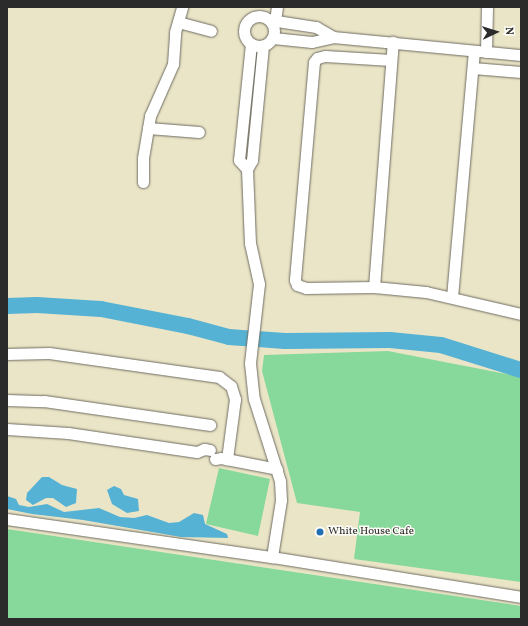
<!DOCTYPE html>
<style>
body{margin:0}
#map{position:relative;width:528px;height:626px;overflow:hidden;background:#ebe5c7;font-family:Vollkorn,serif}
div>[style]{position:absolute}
.green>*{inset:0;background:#86d99a}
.water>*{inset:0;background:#56b2d4}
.river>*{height:16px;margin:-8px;padding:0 8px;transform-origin:8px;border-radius:8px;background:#56b2d4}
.roads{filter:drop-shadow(0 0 1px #6e6c62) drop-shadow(0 0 1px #6e6c62)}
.minor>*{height:11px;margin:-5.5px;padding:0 5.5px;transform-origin:5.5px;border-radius:5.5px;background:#fff}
.minor>.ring{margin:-5.5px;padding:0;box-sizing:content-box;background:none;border:11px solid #fff;border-radius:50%}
.dots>*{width:11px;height:11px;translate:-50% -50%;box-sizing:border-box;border:2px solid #fdfcf7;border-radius:50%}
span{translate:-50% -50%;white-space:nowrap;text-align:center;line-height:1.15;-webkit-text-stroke:3px #fdfcf7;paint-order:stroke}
.poi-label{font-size:11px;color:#2b2b2b}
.left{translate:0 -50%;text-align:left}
.frame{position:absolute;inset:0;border:8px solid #2b2b2b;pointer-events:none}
.north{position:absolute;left:476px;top:12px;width:40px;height:40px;-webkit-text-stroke:3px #fdfcf7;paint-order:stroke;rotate:86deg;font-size:11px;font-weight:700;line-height:16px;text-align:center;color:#2b2b2b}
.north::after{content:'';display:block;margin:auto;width:14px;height:18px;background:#2b2b2b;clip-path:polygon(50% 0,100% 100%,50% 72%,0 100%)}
</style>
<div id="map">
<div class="green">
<i style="clip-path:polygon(388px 351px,521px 377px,521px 582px,354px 559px,360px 512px,297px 503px,262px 371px,264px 355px)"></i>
<i style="clip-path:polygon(219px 468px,270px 479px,258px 536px,206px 524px)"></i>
<i style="clip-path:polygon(7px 529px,521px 606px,521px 619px,7px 619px)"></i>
</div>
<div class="water">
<i style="clip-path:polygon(42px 477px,49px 477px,62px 485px,77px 489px,76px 503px,66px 507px,53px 498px,46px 498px,33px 505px,26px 500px,27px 493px)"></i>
<i style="clip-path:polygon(114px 486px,121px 489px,124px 495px,138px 499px,139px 511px,127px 513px,112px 504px,107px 490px)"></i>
<i style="clip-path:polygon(7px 496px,16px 499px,19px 505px,29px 507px,47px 504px,64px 512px,99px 508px,120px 517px,134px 518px,147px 515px,169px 523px,179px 522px,194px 513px,203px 515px,205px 524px,227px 534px,228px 538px,181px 537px,83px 520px,32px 514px,7px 509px)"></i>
</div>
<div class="river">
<i style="left:7px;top:306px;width:30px;rotate:-2deg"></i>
<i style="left:37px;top:305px;width:64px;rotate:3.6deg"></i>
<i style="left:101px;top:309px;width:89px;rotate:11.1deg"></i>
<i style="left:188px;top:326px;width:42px;rotate:15deg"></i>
<i style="left:229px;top:337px;width:56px;rotate:4.1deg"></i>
<i style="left:285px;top:341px;width:105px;rotate:-0.5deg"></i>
<i style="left:390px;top:340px;width:51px;rotate:5.6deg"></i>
<i style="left:441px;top:345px;width:84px;rotate:17.4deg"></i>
</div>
<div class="roads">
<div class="minor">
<i class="ring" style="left:244px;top:16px;width:19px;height:19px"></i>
<i style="left:270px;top:20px;width:47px;rotate:8.7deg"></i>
<i style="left:316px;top:27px;width:20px;rotate:30deg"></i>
<i style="left:275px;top:21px;width:14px;rotate:-82deg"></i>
<i style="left:178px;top:22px;width:34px;rotate:15deg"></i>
<i style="left:273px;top:38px;width:39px;rotate:6deg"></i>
<i style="left:312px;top:42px;width:22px;rotate:-13deg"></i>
<i style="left:333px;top:37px;width:189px;rotate:5.5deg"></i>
<i style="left:263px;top:46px;width:115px;rotate:95.5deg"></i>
<i style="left:252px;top:160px;width:10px;rotate:119deg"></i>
<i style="left:247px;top:169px;width:74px;rotate:87.7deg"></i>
<i style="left:250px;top:243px;width:42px;rotate:77.6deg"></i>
<i style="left:259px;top:284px;width:80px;rotate:96.5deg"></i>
<i style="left:250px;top:363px;width:36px;rotate:84deg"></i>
<i style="left:254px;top:399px;width:86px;rotate:72.4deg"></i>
<i style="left:280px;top:481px;width:19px;rotate:87deg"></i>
<i style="left:281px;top:500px;width:58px;rotate:99deg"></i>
<i style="left:486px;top:52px;width:45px;rotate:-88.7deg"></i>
<i style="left:391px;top:60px;width:66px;rotate:-176.5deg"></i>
<i style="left:325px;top:56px;width:8px;rotate:166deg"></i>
<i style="left:317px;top:58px;width:5px;rotate:127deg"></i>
<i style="left:314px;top:62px;width:219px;rotate:95deg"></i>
<i style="left:295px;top:280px;width:5px;rotate:68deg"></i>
<i style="left:297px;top:285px;width:9px;rotate:18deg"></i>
<i style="left:306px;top:288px;width:68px;rotate:-0.8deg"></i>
<i style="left:374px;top:287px;width:52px;rotate:5.5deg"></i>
<i style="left:426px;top:292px;width:98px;rotate:13deg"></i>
<i style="left:473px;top:68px;width:48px;rotate:4.8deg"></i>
<i style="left:148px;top:128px;width:51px;rotate:4.5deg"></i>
<i style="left:247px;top:169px;width:12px;rotate:-132deg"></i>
<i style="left:239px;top:160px;width:117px;rotate:-84.1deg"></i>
<i style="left:143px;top:182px;width:24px;rotate:-90deg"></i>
<i style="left:143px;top:158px;width:43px;rotate:-80.5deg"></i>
<i style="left:150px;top:116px;width:57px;rotate:-66.1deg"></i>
<i style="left:173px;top:64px;width:32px;rotate:-86deg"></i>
<i style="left:175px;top:32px;width:26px;rotate:-74deg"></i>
<i style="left:374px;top:287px;width:246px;rotate:-85.6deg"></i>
<i style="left:452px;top:297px;width:247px;rotate:-84.9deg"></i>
<i style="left:7px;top:354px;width:42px;rotate:-1.4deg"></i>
<i style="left:49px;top:353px;width:172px;rotate:8deg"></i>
<i style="left:219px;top:377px;width:15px;rotate:37deg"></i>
<i style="left:231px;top:386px;width:14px;rotate:73deg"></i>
<i style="left:235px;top:399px;width:61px;rotate:97.6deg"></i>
<i style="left:7px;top:400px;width:37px;rotate:2deg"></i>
<i style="left:44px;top:401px;width:168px;rotate:8.2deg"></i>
<i style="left:7px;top:429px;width:61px;rotate:3.8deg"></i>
<i style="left:68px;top:433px;width:130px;rotate:8.4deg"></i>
<i style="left:197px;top:452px;width:8px;rotate:-23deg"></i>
<i style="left:204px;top:449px;width:6px;rotate:9deg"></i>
<i style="left:215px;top:459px;width:6px;rotate:-9deg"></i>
<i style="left:221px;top:458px;width:57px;rotate:11.1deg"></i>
<i style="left:7px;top:519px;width:268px;rotate:8.2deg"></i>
<i style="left:272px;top:557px;width:252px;rotate:9.1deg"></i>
</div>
</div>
<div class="dots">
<i style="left:320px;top:532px;background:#1f6fb2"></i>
</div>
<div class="poi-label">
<span class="left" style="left:328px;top:532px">White House Cafe</span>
</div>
<div class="frame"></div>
<div class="north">N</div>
</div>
